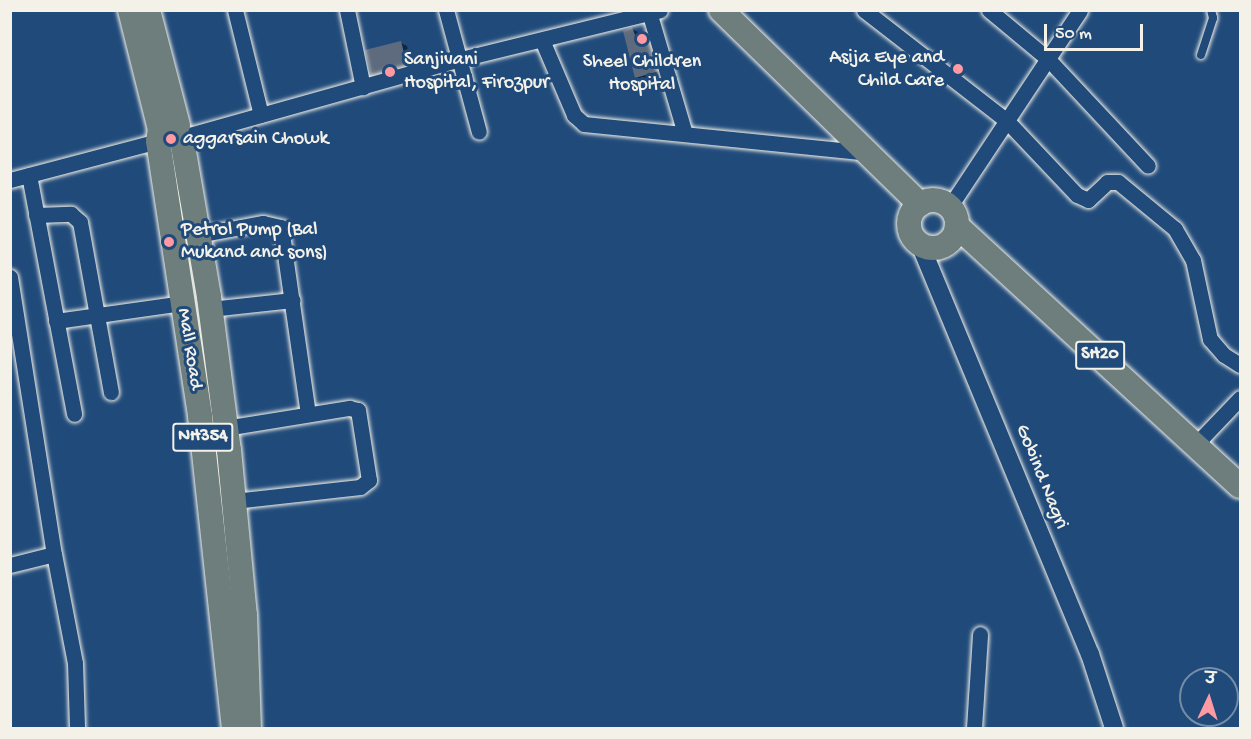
<!DOCTYPE html>
<meta charset="utf-8">
<style>
body{margin:0}
#map{position:relative;width:1251px;height:739px;overflow:hidden;background:#1f4a7a;font-family:"Gochi Hand","Playpen Sans Deva",sans-serif}
div>[style]{position:absolute}
.shadow>*{inset:0;background:#0007}
.building>*{inset:0;background:#5e6b7e}
.roads{filter:drop-shadow(0 0 2px #f4f1e8) drop-shadow(0 0 2px #f4f1e8)}
.service>*{height:8px;margin:-4px;padding:0 4px;transform-origin:4px;border-radius:4px;background:#1f4a7a}
.minor>*{height:15px;margin:-7.5px;padding:0 7.5px;transform-origin:7.5px;border-radius:7.5px;background:#1f4a7a}
.tertiary>*{height:18px;margin:-9px;padding:0 9px;transform-origin:9px;border-radius:9px;background:#1f4a7a}
.primary>*{height:24px;margin:-12px;padding:0 12px;transform-origin:12px;border-radius:12px;background:#6d7e7c}
.primary>.ring{margin:-12px;padding:0;box-sizing:content-box;background:none;border:24px solid #6d7e7c;border-radius:50%}
.trunk>*{height:24px;margin:-12px;padding:0 12px;transform-origin:12px;border-radius:12px;background:#6d7e7c}
.dots>*{width:16px;height:16px;translate:-50% -50%;box-sizing:border-box;border:3px solid #1f4a7a;border-radius:50%}
span{translate:-50% -50%;white-space:nowrap;text-align:center;line-height:1.15;-webkit-text-stroke:6px #1f4a7a;paint-order:stroke}
.shield-label span{padding:2px 4px;background:#1f4a7a;border:2px solid;border-radius:4px;-webkit-text-stroke-width:0}
.shield-label{font-size:18px;color:#f4f1e8;font-weight:700}
.poi-label{font-size:20px;color:#f4f1e8}
.right{translate:-100% -50%;text-align:right}
.left{translate:0 -50%;text-align:left}
.street-label{font-size:20px;color:#f4f1e8}
.frame{position:absolute;inset:0;border:12px solid #f4f1e8;pointer-events:none}
.north{position:absolute;left:1179px;top:667px;width:60px;height:60px;box-sizing:border-box;background:#1f4a7a;border:2px solid #748da6;border-radius:50%;rotate:4deg;font-size:16px;font-weight:700;line-height:24px;text-align:center;color:#f4f1e8}
.north::after{content:'';display:block;margin:auto;width:21px;height:27px;background:#ff9aa2;clip-path:polygon(50% 0,100% 100%,50% 72%,0 100%)}
.scale{position:absolute;left:1044px;top:24px;width:99px;height:27px;box-sizing:border-box;border:3px solid #f4f1e8;border-top:0;padding-left:8px;font-size:18px;line-height:21px;white-space:nowrap;color:#f4f1e8;-webkit-text-stroke:4px #1f4a7a;paint-order:stroke}
</style>
<div id="map">
<div class="shadow">
<i style="clip-path:polygon(632px 29px,638px 32px,668px 73px,643px 81px,637px 77px)"></i>
<i style="clip-path:polygon(401px 43px,407px 46px,414px 76px,374px 81px)"></i>
</div>
<div class="building">
<i style="clip-path:polygon(632px 27px,635px 35px,651px 28px,663px 70px,635px 78px,623px 31px)"></i>
<i style="clip-path:polygon(401px 41px,409px 73px,373px 82px,365px 50px)"></i>
</div>
<div class="roads">
<div class="service">
<i style="left:1201px;top:55px;width:39px;rotate:-72deg"></i>
<i style="left:1213px;top:18px;width:8px;rotate:-104deg"></i>
</div>
<div class="minor">
<i style="left:235px;top:10px;width:108px;rotate:76.1deg"></i>
<i style="left:347px;top:10px;width:79px;rotate:78.3deg"></i>
<i style="left:446px;top:10px;width:126px;rotate:74.9deg"></i>
<i style="left:864px;top:10px;width:180px;rotate:37.8deg"></i>
<i style="left:1006px;top:120px;width:103px;rotate:46.6deg"></i>
<i style="left:1077px;top:195px;width:12px;rotate:24deg"></i>
<i style="left:1088px;top:200px;width:26px;rotate:-43deg"></i>
<i style="left:1107px;top:182px;width:11px"></i>
<i style="left:1118px;top:182px;width:74px;rotate:39.5deg"></i>
<i style="left:1175px;top:229px;width:36px;rotate:60deg"></i>
<i style="left:1193px;top:260px;width:81px;rotate:77.9deg"></i>
<i style="left:1210px;top:339px;width:21px;rotate:49deg"></i>
<i style="left:1224px;top:355px;width:19px;rotate:32deg"></i>
<i style="left:989px;top:10px;width:77px;rotate:39.7deg"></i>
<i style="left:1048px;top:59px;width:146px;rotate:46.9deg"></i>
<i style="left:650px;top:15px;width:124px;rotate:73.6deg"></i>
<i style="left:542px;top:40px;width:82px;rotate:66.9deg"></i>
<i style="left:574px;top:115px;width:13px;rotate:42deg"></i>
<i style="left:584px;top:124px;width:285px;rotate:5.8deg"></i>
<i style="left:186px;top:136px;width:281px;rotate:-15.7deg"></i>
<i style="left:457px;top:60px;width:209px;rotate:-13.8deg"></i>
<i style="left:29px;top:175px;width:243px;rotate:79.3deg"></i>
<i style="left:10px;top:180px;width:153px;rotate:-14.8deg"></i>
<i style="left:950px;top:206px;width:235px;rotate:-56.4deg"></i>
<i style="left:36px;top:215px;width:35px;rotate:-2deg"></i>
<i style="left:71px;top:214px;width:12px;rotate:42deg"></i>
<i style="left:80px;top:222px;width:173px;rotate:79.7deg"></i>
<i style="left:198px;top:235px;width:66px;rotate:-10.5deg"></i>
<i style="left:263px;top:223px;width:18px;rotate:13deg"></i>
<i style="left:281px;top:227px;width:189px;rotate:81.8deg"></i>
<i style="left:10px;top:277px;width:280px;rotate:81deg"></i>
<i style="left:54px;top:554px;width:111px;rotate:79.1deg"></i>
<i style="left:75px;top:663px;width:65px;rotate:88.2deg"></i>
<i style="left:210px;top:309px;width:83px;rotate:-6.2deg"></i>
<i style="left:56px;top:321px;width:127px;rotate:-8.1deg"></i>
<i style="left:225px;top:428px;width:126px;rotate:-9.2deg"></i>
<i style="left:349px;top:408px;width:9px;rotate:13deg"></i>
<i style="left:358px;top:410px;width:71px;rotate:81.1deg"></i>
<i style="left:369px;top:480px;width:11px;rotate:142deg"></i>
<i style="left:360px;top:487px;width:127px;rotate:173.7deg"></i>
<i style="left:1197px;top:443px;width:62px;rotate:-46.3deg"></i>
<i style="left:10px;top:565px;width:45px;rotate:-14deg"></i>
<i style="left:974px;top:728px;width:94px;rotate:-86.3deg"></i>
</div>
<div class="tertiary">
<i style="left:920px;top:244px;width:444px;rotate:67.5deg"></i>
<i style="left:1090px;top:654px;width:78px;rotate:72deg"></i>
</div>
<div class="primary">
<i style="left:721px;top:10px;width:278px;rotate:44.3deg"></i>
<i class="ring" style="left:909px;top:200px;width:24px;height:24px"></i>
<i style="left:957px;top:226px;width:384px;rotate:42.6deg"></i>
</div>
<div class="trunk">
<i style="left:130px;top:10px;width:123px;rotate:75.9deg"></i>
<i style="left:160px;top:129px;width:12px;rotate:99deg"></i>
<i style="left:158px;top:141px;width:278px;rotate:81.3deg"></i>
<i style="left:200px;top:416px;width:314px;rotate:83.8deg"></i>
<i style="left:148px;top:10px;width:119px;rotate:75.4deg"></i>
<i style="left:183px;top:146px;width:153px;rotate:80.2deg"></i>
<i style="left:209px;top:297px;width:154px;rotate:82.6deg"></i>
<i style="left:229px;top:450px;width:166px;rotate:84.5deg"></i>
<i style="left:245px;top:615px;width:113px;rotate:88deg"></i>
</div>
</div>
<div class="dots">
<i style="left:642px;top:39px;background:#ff9aa2"></i>
<i style="left:958px;top:69px;background:#ff9aa2"></i>
<i style="left:390px;top:72px;background:#ff9aa2"></i>
<i style="left:171px;top:139px;background:#ff9aa2"></i>
<i style="left:169px;top:242px;background:#ff9aa2"></i>
</div>
<div class="shield-label">
<span style="left:1100px;top:355px">SH20</span>
<span style="left:203px;top:437px">NH354</span>
</div>
<div class="poi-label">
<span class="right" style="left:944px;top:70px">Asija Eye and<br>Child Care</span>
<span class="left" style="left:404px;top:72px">Sanjivani<br>Hospital, Firozpur</span>
<span style="left:642px;top:74px">Sheel Children<br>Hospital</span>
<span class="left" style="left:183px;top:139px">aggarsain Chowk</span>
<span class="left" style="left:181px;top:242px">Petrol Pump (Bal<br>Mukand and sons)</span>
</div>
<div class="street-label">
<span style="left:189px;top:349px;rotate:81deg">Mall Road</span>
<span style="left:1041px;top:477px;rotate:68deg">Gobind Nagri</span>
</div>
<div class="frame"></div>
<div class="north">उ</div>
<div class="scale">50 m</div>
</div>
